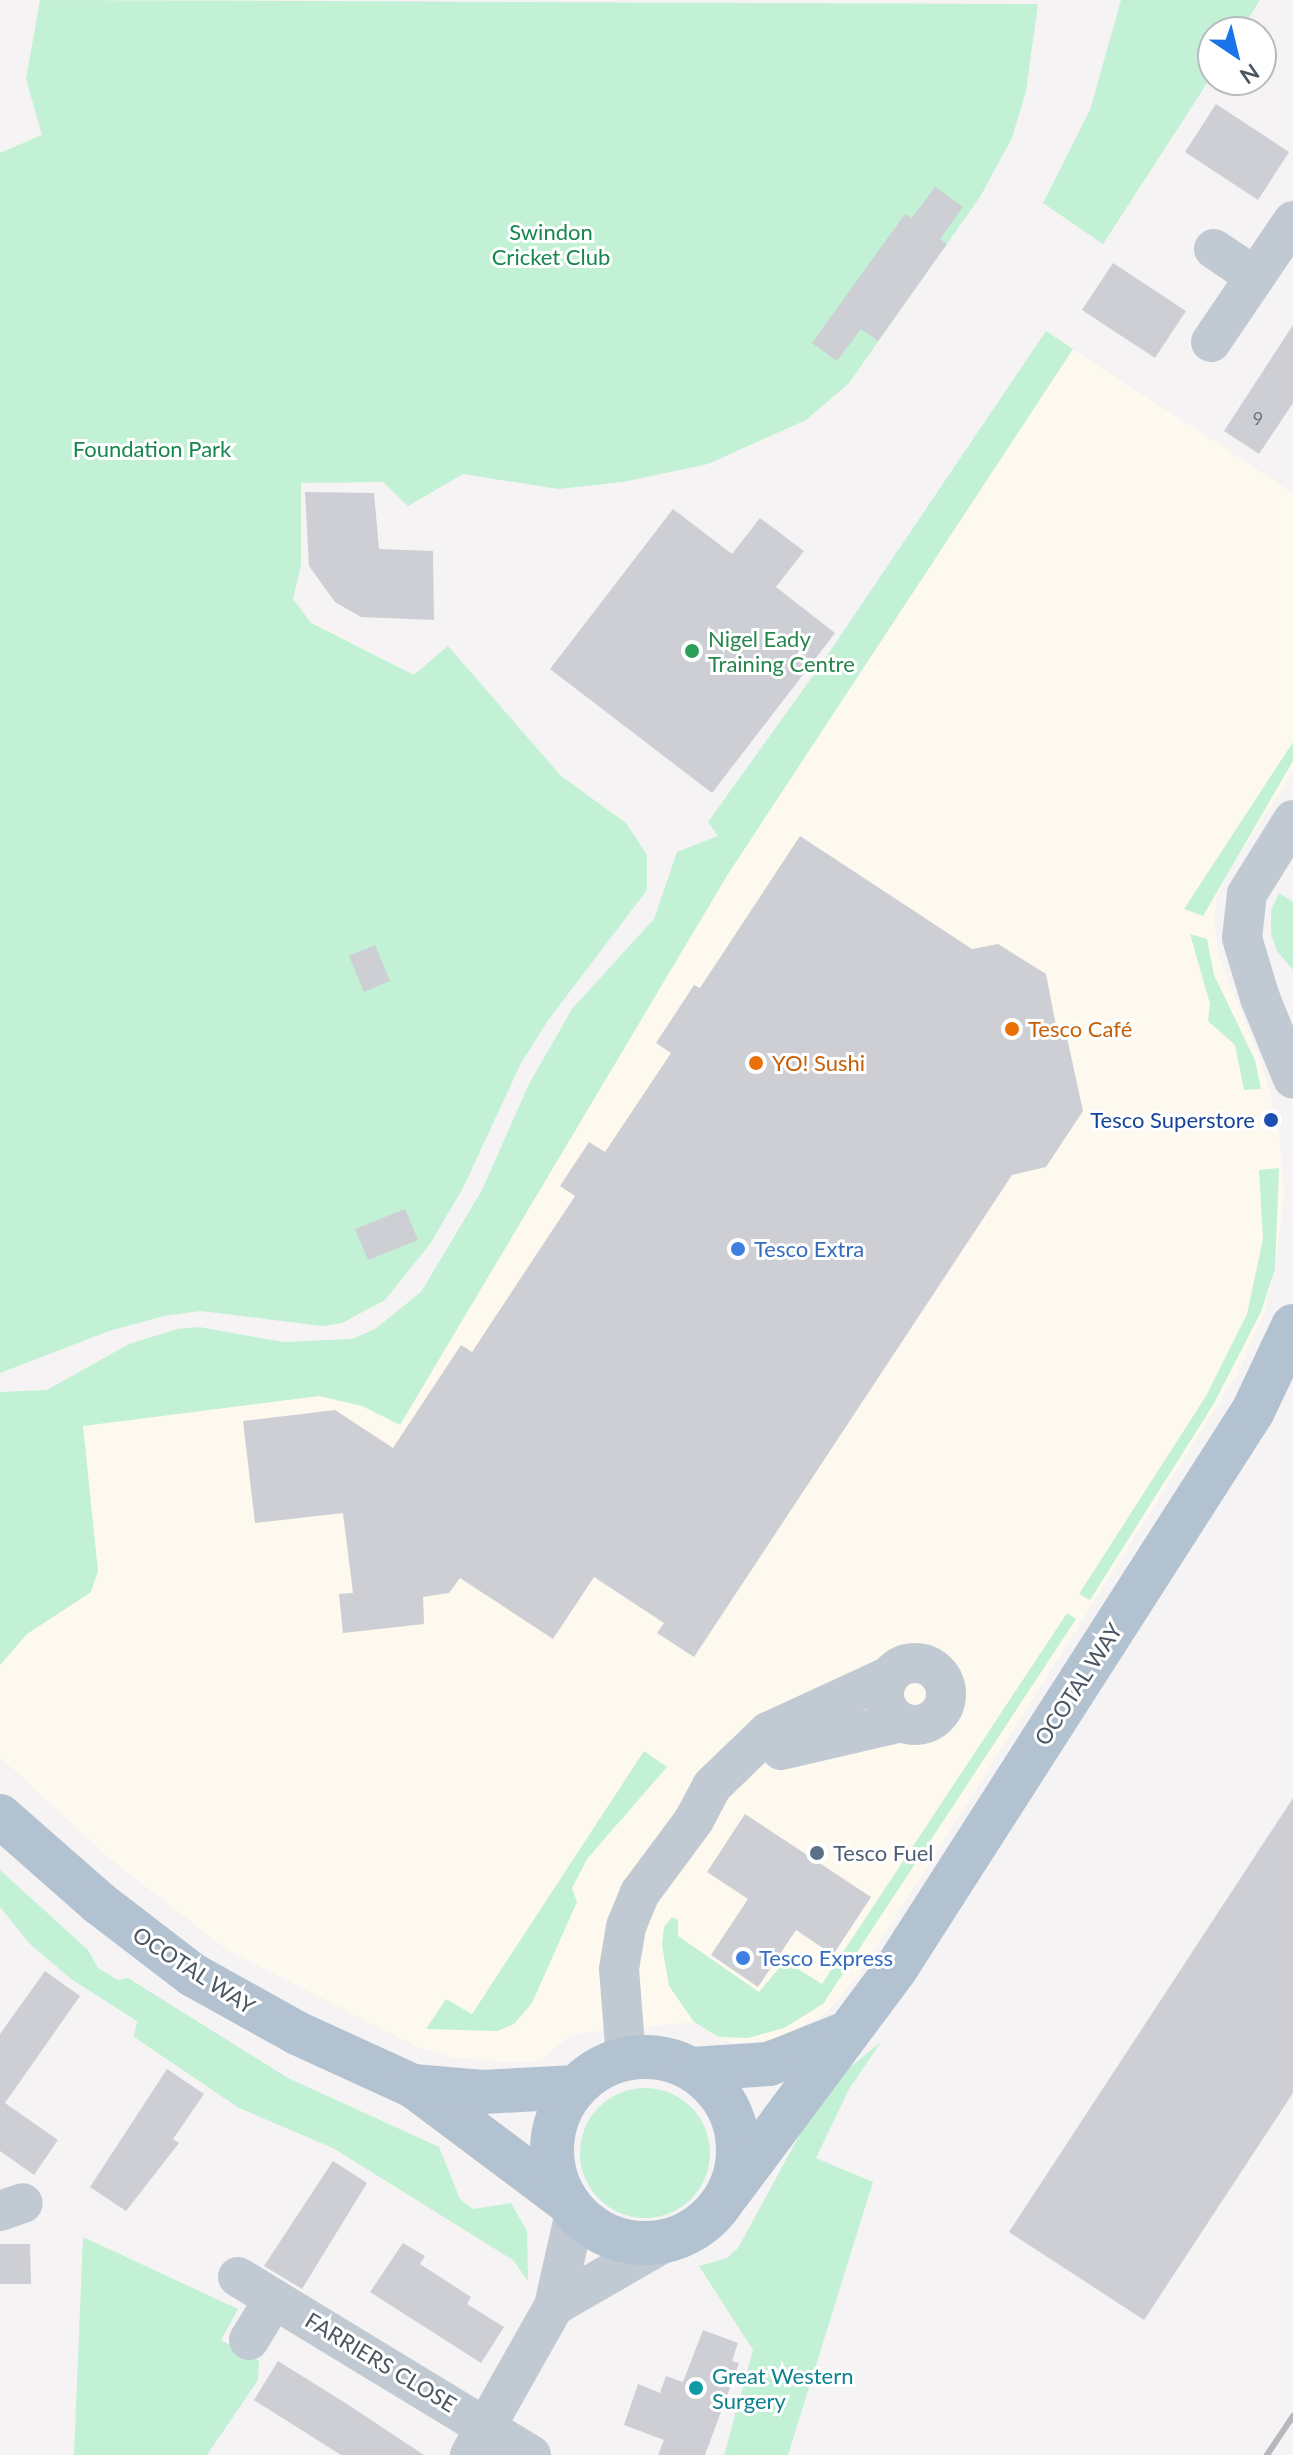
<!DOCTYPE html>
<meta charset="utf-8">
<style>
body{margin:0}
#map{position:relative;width:1293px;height:2455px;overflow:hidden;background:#f5f3f3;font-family:Lato,sans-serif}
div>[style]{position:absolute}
.commercial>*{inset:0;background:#fdf9ef}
.green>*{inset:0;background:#c3f1d5}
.round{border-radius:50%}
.building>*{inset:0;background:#cdcfd5}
.minor>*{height:40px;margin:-20px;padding:0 20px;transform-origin:20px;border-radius:20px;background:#c1cad2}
.minor>.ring{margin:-20px;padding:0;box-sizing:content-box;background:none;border:40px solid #c1cad2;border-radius:50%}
.major>*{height:44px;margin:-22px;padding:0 22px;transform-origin:22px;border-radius:22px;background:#b3c2d1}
.major>.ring{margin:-22px;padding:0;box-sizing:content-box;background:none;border:44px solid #b3c2d1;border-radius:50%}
.rail>*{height:6px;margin:-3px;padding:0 3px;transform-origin:3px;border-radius:3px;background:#b5b8bd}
.dots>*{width:22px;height:22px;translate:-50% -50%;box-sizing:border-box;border:4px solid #fff;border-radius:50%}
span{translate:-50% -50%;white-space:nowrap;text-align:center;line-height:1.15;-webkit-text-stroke:6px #fff;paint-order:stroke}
.number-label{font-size:18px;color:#6b747e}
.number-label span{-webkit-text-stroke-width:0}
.park-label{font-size:22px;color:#17864f}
.leisure-label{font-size:22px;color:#27864d}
.left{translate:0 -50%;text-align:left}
.food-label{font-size:22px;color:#c56008}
.transit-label{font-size:22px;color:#164399}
.right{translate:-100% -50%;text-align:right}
.shop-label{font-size:22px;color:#366cbe}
.street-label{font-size:22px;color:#4a5661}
.service-label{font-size:22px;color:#4e5e75}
.culture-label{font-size:22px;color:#0d838f}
.north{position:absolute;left:1197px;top:16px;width:80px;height:80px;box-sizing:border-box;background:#fff;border:2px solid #b7bbc0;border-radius:50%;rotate:145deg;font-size:22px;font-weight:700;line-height:32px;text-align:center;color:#4a5661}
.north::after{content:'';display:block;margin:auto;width:28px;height:36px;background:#1a73e8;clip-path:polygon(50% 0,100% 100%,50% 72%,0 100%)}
</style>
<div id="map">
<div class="commercial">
<i style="clip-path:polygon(1073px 349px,1293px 493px,1293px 772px,1230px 869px,1217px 897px,1214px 922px,1219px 958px,1262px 1064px,1279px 1130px,1284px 1194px,1275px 1269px,1262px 1320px,1236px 1376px,858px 1976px,826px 2013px,781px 2038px,733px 2044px,694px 2022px,572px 2034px,543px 2059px,525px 2063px,454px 2058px,418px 2047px,226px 1949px,110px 1859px,0 1757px,0 1665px,26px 1634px,91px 1593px,83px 1426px,319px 1396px,362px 1406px,400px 1424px,728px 874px)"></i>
</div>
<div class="green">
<i style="clip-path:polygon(40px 0,1038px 4px,1026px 91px,1012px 138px,980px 197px,849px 383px,806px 420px,708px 464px,623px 482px,558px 489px,463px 474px,408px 506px,383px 482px,301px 483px,301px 565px,293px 599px,311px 623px,414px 675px,448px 646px,561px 776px,626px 823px,647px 855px,647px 890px,549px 1019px,521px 1063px,463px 1188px,430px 1244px,385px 1300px,342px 1323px,322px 1326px,201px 1311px,164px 1316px,109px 1331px,0 1373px,0 153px,42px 135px,26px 79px)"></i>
<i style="clip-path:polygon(1121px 0,1260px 0,1240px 32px,1213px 32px,1213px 74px,1103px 244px,1043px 203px,1090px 110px)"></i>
<i style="clip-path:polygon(1046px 331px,1073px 349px,728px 874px,400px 1425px,362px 1406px,319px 1396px,83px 1426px,98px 1571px,91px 1592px,27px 1634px,0 1665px,0 1392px,47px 1390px,129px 1344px,177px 1329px,199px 1327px,283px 1342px,352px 1339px,375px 1329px,421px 1292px,482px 1190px,529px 1084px,572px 1009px,654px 919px,677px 852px,718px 836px,708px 822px,820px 666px)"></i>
<i style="clip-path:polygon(1293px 742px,1293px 761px,1203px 916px,1184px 909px)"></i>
<i style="clip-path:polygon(1279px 893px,1293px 902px,1293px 970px,1277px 951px,1271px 934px,1271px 911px)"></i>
<i style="clip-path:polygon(1190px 934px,1207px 939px,1214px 975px,1255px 1060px,1261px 1089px,1244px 1090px,1235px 1045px,1208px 1021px,1210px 1004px)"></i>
<i style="clip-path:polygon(1279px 1168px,1275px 1269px,1261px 1312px,1213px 1405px,1090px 1600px,1079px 1594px,1206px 1396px,1247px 1314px,1263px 1239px,1259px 1170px)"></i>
<i style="clip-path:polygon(1067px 1613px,1076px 1619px,823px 2004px,784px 2028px,748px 2038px,719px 2037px,694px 2022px,669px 1986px,662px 1945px,664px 1927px,672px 1917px,678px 1920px,678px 1936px,759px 1992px,785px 1961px,822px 1984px)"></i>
<i style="clip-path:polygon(644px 1751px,667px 1767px,587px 1859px,572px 1888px,577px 1902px,532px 2003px,514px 2024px,497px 2031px,426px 2029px,446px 1999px,472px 2014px)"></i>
<i style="clip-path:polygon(0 1870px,88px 1950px,98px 1968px,118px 1980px,128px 1978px,288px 2078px,439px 2147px,460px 2199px,473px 2209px,511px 2203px,527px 2231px,528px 2281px,513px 2260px,333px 2148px,239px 2108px,134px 2037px,137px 2021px,71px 1979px,30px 1944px,0 1907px)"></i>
<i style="clip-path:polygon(881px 2042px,849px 2089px,816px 2158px,873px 2182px,788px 2455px,724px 2455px,753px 2350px,699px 2266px,727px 2258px,738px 2248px,816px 2105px,837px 2078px)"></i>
<i class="round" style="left:580px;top:2088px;width:130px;height:130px"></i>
<i style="clip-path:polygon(83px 2237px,238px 2309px,221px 2340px,259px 2361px,258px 2380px,207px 2455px,74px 2455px)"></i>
</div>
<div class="building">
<i style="clip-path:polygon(1216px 104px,1289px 152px,1258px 200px,1185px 152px)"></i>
<i style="clip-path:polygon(935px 187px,963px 207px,940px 239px,947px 244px,878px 341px,861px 329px,837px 361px,812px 343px,905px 214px,912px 218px)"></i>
<i style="clip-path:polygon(1113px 263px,1186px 311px,1155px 358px,1082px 310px)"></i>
<i style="clip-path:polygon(1293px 325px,1293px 403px,1259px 454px,1224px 431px)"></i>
<i style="clip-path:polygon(305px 492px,374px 493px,379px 549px,433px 551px,434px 620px,361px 617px,335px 602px,309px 566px)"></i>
<i style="clip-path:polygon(673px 509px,732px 554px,760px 518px,804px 551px,776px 587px,835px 633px,712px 793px,550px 669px)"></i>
<i style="clip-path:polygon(800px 836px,972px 949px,998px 944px,1046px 974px,1056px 1026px,1066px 1033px,1083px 1111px,1046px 1167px,1012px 1175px,694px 1657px,657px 1633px,664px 1623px,594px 1577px,553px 1639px,460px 1578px,449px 1593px,423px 1597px,424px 1624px,343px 1633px,339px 1594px,353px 1593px,343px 1513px,255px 1523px,243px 1421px,335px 1410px,393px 1448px,461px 1345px,472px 1352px,575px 1196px,560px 1186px,589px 1142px,605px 1152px,671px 1053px,656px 1043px,694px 985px,700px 988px)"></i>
<i style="clip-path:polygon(375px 945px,390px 981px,364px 992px,349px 956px)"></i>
<i style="clip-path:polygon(405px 1209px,418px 1240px,368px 1260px,355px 1229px)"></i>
<i style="clip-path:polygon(1293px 1798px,1293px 2093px,1144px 2320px,1009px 2232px)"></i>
<i style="clip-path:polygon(745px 1814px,871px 1897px,833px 1955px,796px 1930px,758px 1987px,711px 1955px,748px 1899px,707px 1872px)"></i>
<i style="clip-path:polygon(45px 1971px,80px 1996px,5px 2103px,58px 2140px,34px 2175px,0 2151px,0 2034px)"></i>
<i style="clip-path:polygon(167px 2069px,204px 2094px,173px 2139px,179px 2143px,126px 2211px,90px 2187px)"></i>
<i style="clip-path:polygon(333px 2161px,367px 2183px,302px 2289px,264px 2266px)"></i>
<i style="clip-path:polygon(403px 2243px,425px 2256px,420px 2264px,471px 2297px,467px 2304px,504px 2327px,481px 2363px,370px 2292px)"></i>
<i style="clip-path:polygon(0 2244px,30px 2244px,31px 2284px,0 2284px)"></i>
<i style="clip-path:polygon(703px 2330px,738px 2343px,732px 2361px,739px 2363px,705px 2455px,658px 2455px,664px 2440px,624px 2425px,638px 2384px,660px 2393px,666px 2376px,683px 2382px)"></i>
<i style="clip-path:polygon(278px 2361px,347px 2404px,424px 2455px,341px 2455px,254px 2400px)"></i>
</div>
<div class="minor">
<i style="left:1214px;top:249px;width:48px;rotate:34deg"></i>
<i style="left:1211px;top:342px;width:146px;rotate:-55.9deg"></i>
<i style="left:1293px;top:820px;width:87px;rotate:121.9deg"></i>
<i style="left:1247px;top:894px;width:44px;rotate:96.5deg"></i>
<i style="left:1242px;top:938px;width:63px;rotate:73.3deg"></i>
<i style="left:1260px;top:998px;width:87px;rotate:67.8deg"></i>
<i class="ring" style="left:884px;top:1663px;width:22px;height:22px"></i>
<i style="left:781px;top:1750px;width:124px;rotate:-13deg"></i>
<i style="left:626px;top:2058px;width:89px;rotate:-94.5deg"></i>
<i style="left:619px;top:1969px;width:43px;rotate:-80.5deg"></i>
<i style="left:626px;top:1927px;width:37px;rotate:-68deg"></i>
<i style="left:640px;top:1893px;width:91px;rotate:-53.5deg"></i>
<i style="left:694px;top:1820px;width:38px;rotate:-62deg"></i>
<i style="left:712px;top:1786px;width:78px;rotate:-44deg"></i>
<i style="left:768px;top:1732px;width:134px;rotate:-24.7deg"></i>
<i style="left:0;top:2211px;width:24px;rotate:-19deg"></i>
<i style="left:238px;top:2277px;width:343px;rotate:31.3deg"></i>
<i style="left:554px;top:2306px;width:134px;rotate:-30deg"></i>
<i style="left:249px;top:2340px;width:48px;rotate:-58.6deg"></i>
<i style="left:470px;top:2455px;width:171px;rotate:-60.6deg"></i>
<i style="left:554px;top:2306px;width:95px;rotate:-77.3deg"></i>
</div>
<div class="major">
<i style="left:0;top:1816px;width:132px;rotate:41.3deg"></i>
<i style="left:99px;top:1903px;width:118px;rotate:37.5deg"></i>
<i style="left:193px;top:1975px;width:119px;rotate:29.1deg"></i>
<i style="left:297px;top:2033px;width:128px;rotate:24.6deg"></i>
<i style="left:413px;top:2086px;width:192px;rotate:36.8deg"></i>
<i class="ring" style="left:552px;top:2057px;width:142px;height:142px"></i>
<i style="left:692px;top:2069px;width:77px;rotate:-3.7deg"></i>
<i style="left:769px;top:2064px;width:79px;rotate:-21.7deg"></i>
<i style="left:413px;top:2086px;width:70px;rotate:4.9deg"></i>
<i style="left:483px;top:2092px;width:93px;rotate:-3.1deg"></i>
<i style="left:728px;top:2194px;width:283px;rotate:-53.3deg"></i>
<i style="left:897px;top:1967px;width:660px;rotate:-57.37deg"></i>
<i style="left:1253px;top:1411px;width:94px;rotate:-64.8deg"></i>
</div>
<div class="rail">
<i style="left:1267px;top:2455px;width:47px;rotate:-56.3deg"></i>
</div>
<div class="dots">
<i style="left:692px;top:651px;background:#2e9e5b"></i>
<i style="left:1012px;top:1029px;background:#e8710a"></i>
<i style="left:756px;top:1063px;background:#e8710a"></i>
<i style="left:1271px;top:1120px;background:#1a4fb4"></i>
<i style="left:738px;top:1249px;background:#3f7fe0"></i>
<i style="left:817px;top:1853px;background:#5c6f8a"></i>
<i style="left:743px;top:1958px;background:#3f7fe0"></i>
<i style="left:696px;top:2388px;background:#0f9aa8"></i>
</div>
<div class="number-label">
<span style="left:1258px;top:418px">9</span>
</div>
<div class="park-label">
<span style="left:551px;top:244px">Swindon<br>Cricket Club</span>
<span style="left:152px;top:449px">Foundation Park</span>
</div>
<div class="leisure-label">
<span class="left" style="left:708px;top:651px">Nigel Eady<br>Training Centre</span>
</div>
<div class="food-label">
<span class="left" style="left:1028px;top:1029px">Tesco Café</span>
<span class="left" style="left:772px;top:1063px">YO! Sushi</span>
</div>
<div class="transit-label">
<span class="right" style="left:1255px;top:1120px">Tesco Superstore</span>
</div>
<div class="shop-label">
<span class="left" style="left:754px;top:1249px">Tesco Extra</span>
<span class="left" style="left:759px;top:1958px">Tesco Express</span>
</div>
<div class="street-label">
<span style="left:1078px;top:1684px;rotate:-57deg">OCOTAL WAY</span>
<span style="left:194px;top:1970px;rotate:33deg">OCOTAL WAY</span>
<span style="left:381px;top:2362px;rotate:31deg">FARRIERS CLOSE</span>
</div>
<div class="service-label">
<span class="left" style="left:833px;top:1853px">Tesco Fuel</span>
</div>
<div class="culture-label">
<span class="left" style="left:712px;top:2388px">Great Western<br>Surgery</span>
</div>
<div class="north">N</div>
</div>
